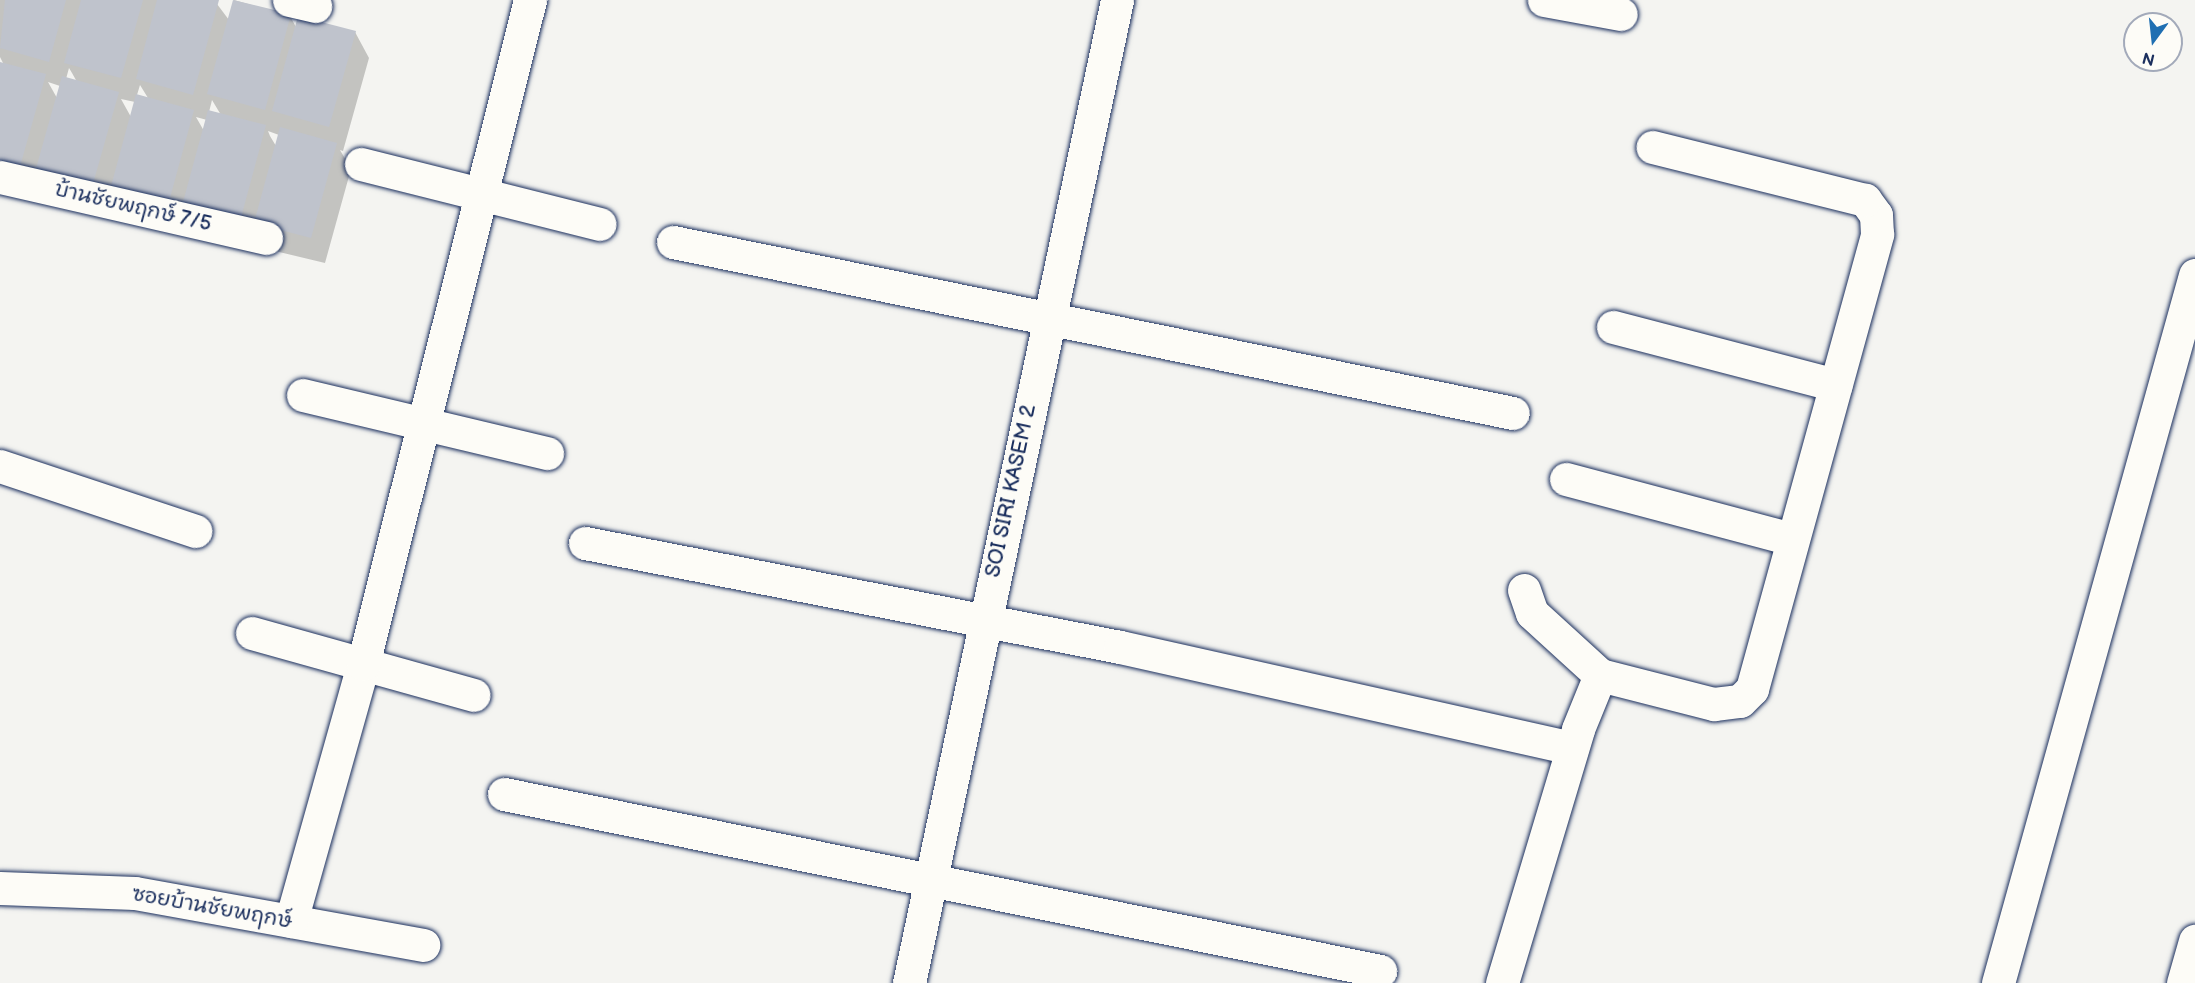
<!DOCTYPE html>
<meta charset="utf-8">
<style>
body{margin:0}
#map{position:relative;width:2195px;height:983px;overflow:hidden;background:#f4f4f1;font-family:"Balsamiq Sans","Playpen Sans Thai",sans-serif}
div>[style]{position:absolute}
.shadow>*{inset:0;background:#0003}
.building>*{inset:0;background:#bfc3cc}
.roads{filter:drop-shadow(0 0 2px #1b2f5e) drop-shadow(0 0 2px #1b2f5e)}
.minor>*{height:33px;margin:-16.5px;padding:0 16.5px;transform-origin:16.5px;border-radius:16.5px;background:#fdfcf7}
span{translate:-50% -50%;white-space:nowrap;text-align:center;line-height:1.15;-webkit-text-stroke:4.5px #fdfcf7;paint-order:stroke}
.street-label{font-size:21px;color:#1b2f5e}
.north{position:absolute;left:2123px;top:12px;width:60px;height:60px;box-sizing:border-box;background:#fdfcf7;border:2px solid #a3aaba;border-radius:50%;rotate:195deg;font-size:16px;font-weight:700;line-height:24px;text-align:center;color:#1b2f5e}
.north::after{content:'';display:block;margin:auto;width:21px;height:27px;background:#1f6fb2;clip-path:polygon(50% 0,100% 100%,50% 72%,0 100%)}
</style>
<div id="map">
<div class="shadow">
<i style="clip-path:polygon(evenodd,0 0,214px 0,229px 20px,234px 0,290px 16px,296px 27px,355px 32px,369px 58px,343px 151px,340px 150px,351px 169px,325px 263px,0 185px,0 63px,4px 65px,0 57px,0 0,69px 68px,72px 73px,77px 82px,66px 79px,69px 68px,0 0,48px 82px,60px 86px,57px 98px,48px 82px,0 0,140px 85px,148px 98px,137px 95px,140px 85px,0 0,121px 99px,135px 102px,131px 117px,121px 99px,0 0,212px 100px,221px 115px,209px 112px,212px 100px,0 0,196px 117px,207px 120px,204px 131px,196px 117px,0 0,268px 131px,279px 135px,276px 146px,270px 136px,268px 131px)"></i>
</div>
<div class="building">
<i style="clip-path:polygon(5px 0,66px 0,49px 62px,0 48px)"></i>
<i style="clip-path:polygon(81px 0,143px 0,121px 78px,64px 63px)"></i>
<i style="clip-path:polygon(157px 0,219px 0,193px 95px,136px 79px)"></i>
<i style="clip-path:polygon(233px 0,291px 14px,265px 110px,207px 94px)"></i>
<i style="clip-path:polygon(298px 16px,356px 31px,329px 127px,272px 111px)"></i>
<i style="clip-path:polygon(0 62px,46px 74px,19px 170px,0 165px)"></i>
<i style="clip-path:polygon(62px 76px,119px 92px,92px 187px,35px 172px)"></i>
<i style="clip-path:polygon(136px 94px,194px 110px,168px 205px,110px 190px)"></i>
<i style="clip-path:polygon(208px 110px,266px 125px,240px 221px,182px 206px)"></i>
<i style="clip-path:polygon(280px 127px,337px 143px,311px 238px,254px 223px)"></i>
</div>
<div class="roads">
<div class="minor">
<i style="left:289px;top:0;width:27px;rotate:13deg"></i>
<i style="left:1544px;top:0;width:78px;rotate:10.3deg"></i>
<i style="left:361px;top:164px;width:246px;rotate:14.1deg"></i>
<i style="left:0;top:177px;width:273px;rotate:12.9deg"></i>
<i style="left:673px;top:242px;width:857px;rotate:11.51deg"></i>
<i style="left:1613px;top:327px;width:230px;rotate:14.6deg"></i>
<i style="left:303px;top:395px;width:251px;rotate:13.4deg"></i>
<i style="left:0;top:466px;width:206px;rotate:18.4deg"></i>
<i style="left:1566px;top:479px;width:234px;rotate:14.9deg"></i>
<i style="left:585px;top:543px;width:545px;rotate:11deg"></i>
<i style="left:1120px;top:647px;width:463px;rotate:12.6deg"></i>
<i style="left:1524px;top:590px;width:24px;rotate:71deg"></i>
<i style="left:1532px;top:613px;width:92px;rotate:42.4deg"></i>
<i style="left:252px;top:633px;width:230px;rotate:15.6deg"></i>
<i style="left:504px;top:794px;width:894px;rotate:11.42deg"></i>
<i style="left:0;top:888px;width:135px;rotate:2.1deg"></i>
<i style="left:135px;top:893px;width:293px;rotate:10.2deg"></i>
<i style="left:291px;top:921px;width:267px;rotate:-74.3deg"></i>
<i style="left:363px;top:664px;width:685px;rotate:-75.88deg"></i>
<i style="left:909px;top:983px;width:1005px;rotate:-78.05deg"></i>
<i style="left:1502px;top:983px;width:265px;rotate:-73.3deg"></i>
<i style="left:1578px;top:729px;width:58px;rotate:-67.8deg"></i>
<i style="left:1600px;top:675px;width:118px;rotate:14.3deg"></i>
<i style="left:1714px;top:704px;width:26px;rotate:-7deg"></i>
<i style="left:1740px;top:701px;width:17px;rotate:-45deg"></i>
<i style="left:1752px;top:689px;width:472px;rotate:-74.6deg"></i>
<i style="left:1877px;top:234px;width:19px;rotate:-93deg"></i>
<i style="left:1876px;top:215px;width:19px;rotate:-126deg"></i>
<i style="left:1865px;top:200px;width:219px;rotate:-166deg"></i>
<i style="left:1998px;top:983px;width:735px;rotate:-74.45deg"></i>
<i style="left:2183px;top:983px;width:44px;rotate:-74.1deg"></i>
</div>
</div>
<div class="street-label">
<span style="left:133px;top:207px;rotate:13deg">บ้านชัยพฤกษ์ 7/5</span>
<span style="left:1011px;top:491px;rotate:-78deg">SOI SIRI KASEM 2</span>
<span style="left:212px;top:908px;rotate:10deg">ซอยบ้านชัยพฤกษ์</span>
</div>
<div class="north">N</div>
</div>
